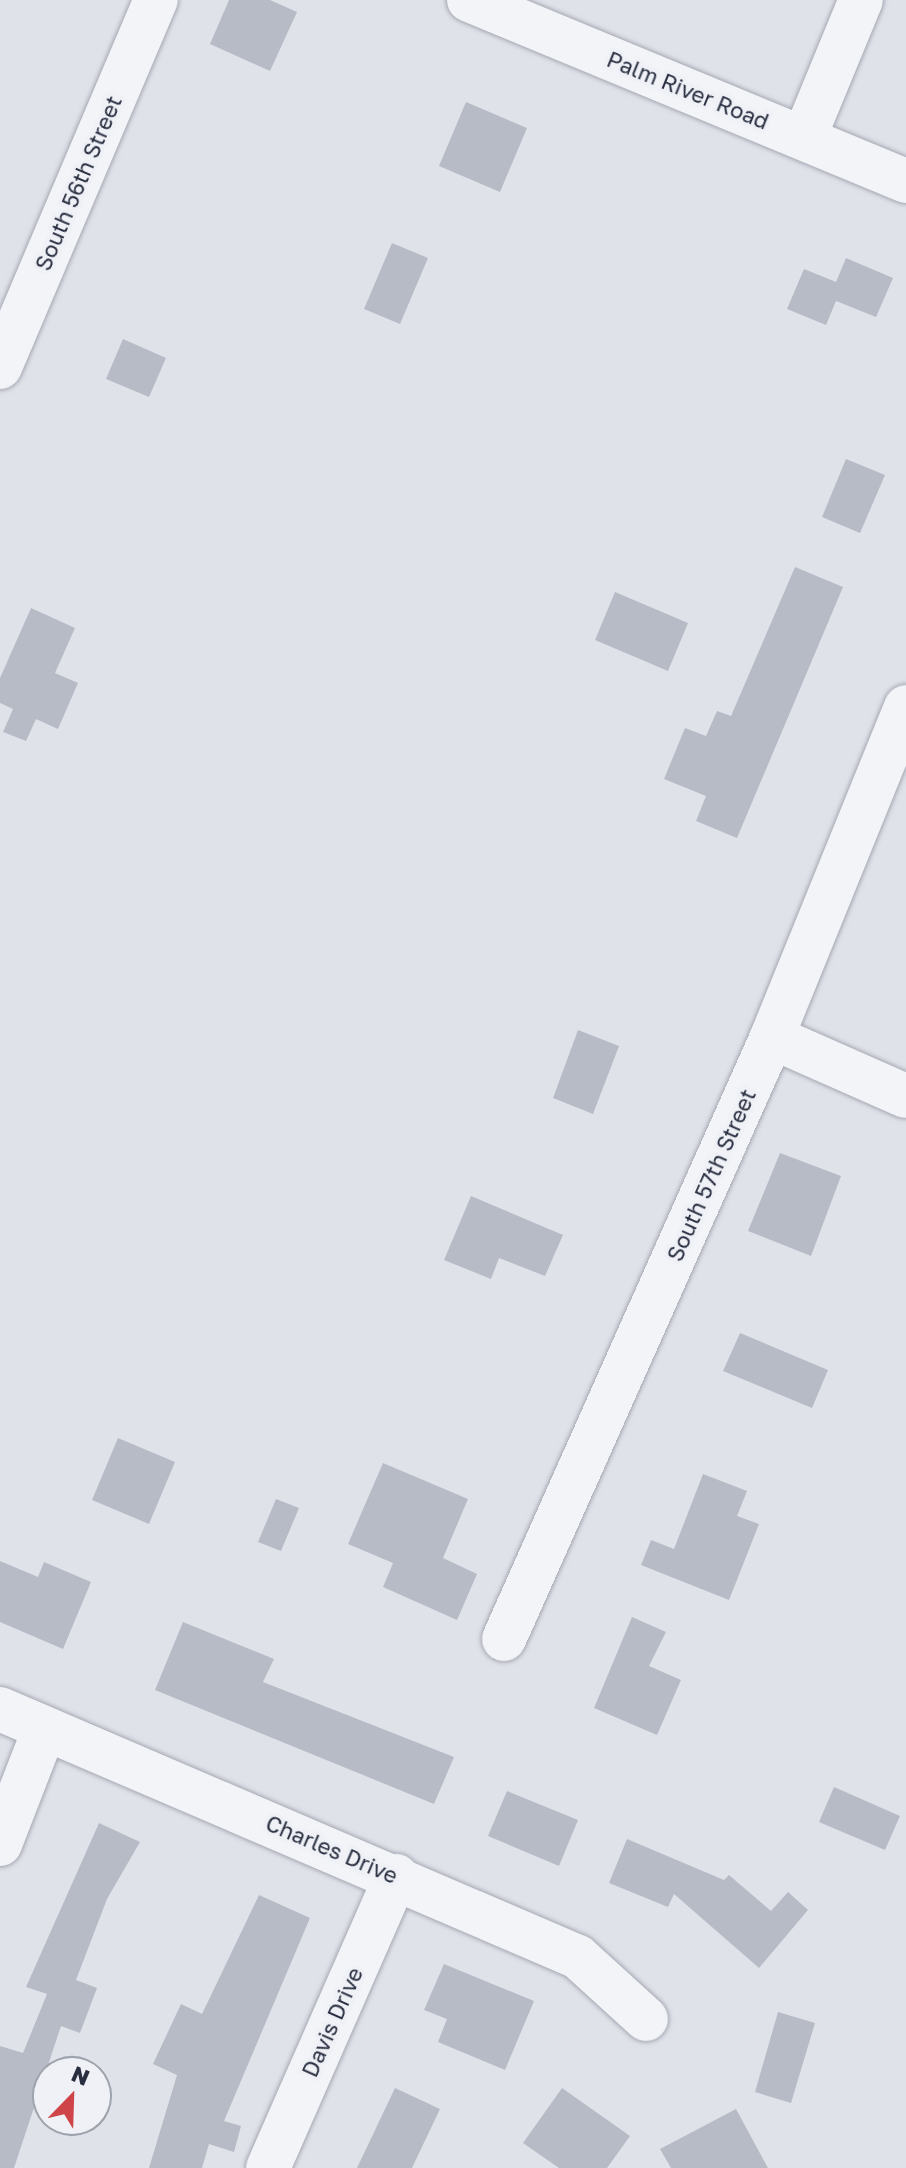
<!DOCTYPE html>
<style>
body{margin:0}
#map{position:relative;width:906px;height:2168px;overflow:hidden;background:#e0e2e9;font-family:"Golos Text",sans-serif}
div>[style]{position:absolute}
.building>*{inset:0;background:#b7bbc6}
.roads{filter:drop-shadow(0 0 2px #a5a8b3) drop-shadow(0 0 2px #a5a8b3)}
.minor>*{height:44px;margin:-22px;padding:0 22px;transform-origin:22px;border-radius:22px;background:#f2f4f7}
span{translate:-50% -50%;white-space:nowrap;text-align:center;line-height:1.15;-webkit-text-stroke:8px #eff1f6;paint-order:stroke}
.street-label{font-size:22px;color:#282e40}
.north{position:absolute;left:32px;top:2056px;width:80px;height:80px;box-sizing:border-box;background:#eff1f6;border:2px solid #9fa3ad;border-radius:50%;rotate:23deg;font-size:22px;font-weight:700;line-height:32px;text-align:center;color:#282e40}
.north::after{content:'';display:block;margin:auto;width:28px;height:36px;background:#ce4448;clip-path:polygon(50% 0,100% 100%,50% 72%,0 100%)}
</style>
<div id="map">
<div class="building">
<i style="clip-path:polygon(229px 0,270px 0,297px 12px,270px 71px,210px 44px)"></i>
<i style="clip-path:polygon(466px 102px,527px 128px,500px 192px,439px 166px)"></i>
<i style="clip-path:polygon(392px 243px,428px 258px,400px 324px,364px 309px)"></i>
<i style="clip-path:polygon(846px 258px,893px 278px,876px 317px,836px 301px,826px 325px,787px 309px,804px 269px,836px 282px)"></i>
<i style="clip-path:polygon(123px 339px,166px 358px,149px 397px,106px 379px)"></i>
<i style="clip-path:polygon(846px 459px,885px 475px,860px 533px,822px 517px)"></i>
<i style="clip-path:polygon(795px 567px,843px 587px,737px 838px,696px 821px,706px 796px,664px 779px,685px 728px,706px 736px,717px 711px,731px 716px)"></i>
<i style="clip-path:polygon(615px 592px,688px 623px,668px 671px,595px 640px)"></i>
<i style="clip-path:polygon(31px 608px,75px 628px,55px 673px,78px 683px,58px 729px,36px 719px,26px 741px,3px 732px,13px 709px,0 703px,0 678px)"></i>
<i style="clip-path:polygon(578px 1030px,619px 1046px,593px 1114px,553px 1098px)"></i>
<i style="clip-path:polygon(780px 1153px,841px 1176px,811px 1256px,748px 1231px)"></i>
<i style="clip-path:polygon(471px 1196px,563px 1235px,545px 1276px,499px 1258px,491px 1279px,444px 1260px)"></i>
<i style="clip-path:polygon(740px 1333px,828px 1370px,812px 1408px,723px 1371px)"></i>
<i style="clip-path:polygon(118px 1438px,175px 1462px,149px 1524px,92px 1500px)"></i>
<i style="clip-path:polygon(383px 1463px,468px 1499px,443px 1558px,477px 1574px,457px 1620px,383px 1587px,393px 1563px,348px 1544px)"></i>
<i style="clip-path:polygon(703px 1474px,747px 1491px,737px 1516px,759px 1524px,729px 1600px,641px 1565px,651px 1540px,674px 1549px)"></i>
<i style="clip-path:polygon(276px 1499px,299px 1508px,281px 1551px,258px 1542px)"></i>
<i style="clip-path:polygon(0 1561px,38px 1577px,44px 1562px,91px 1582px,63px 1649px,0 1622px)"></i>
<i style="clip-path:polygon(632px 1617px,666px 1632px,649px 1666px,681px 1680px,657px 1735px,594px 1708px)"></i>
<i style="clip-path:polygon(183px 1622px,274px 1659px,263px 1682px,454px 1757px,434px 1804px,155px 1690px)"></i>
<i style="clip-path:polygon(834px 1787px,900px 1816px,885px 1850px,819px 1822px)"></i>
<i style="clip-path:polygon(507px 1791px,578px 1820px,559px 1866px,488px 1836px)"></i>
<i style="clip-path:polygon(99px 1823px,140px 1842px,107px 1899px,76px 1980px,97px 1988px,80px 2033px,61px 2026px,14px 2168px,0 2168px,0 2046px,23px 2053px,47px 1994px,26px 1987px)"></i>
<i style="clip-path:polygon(627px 1839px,724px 1880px,729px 1875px,771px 1911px,788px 1892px,808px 1910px,759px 1968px,674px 1894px,668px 1907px,609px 1883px)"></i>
<i style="clip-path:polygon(259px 1895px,310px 1918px,224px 2121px,241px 2126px,234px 2152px,209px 2144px,202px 2168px,149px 2168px,177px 2075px,153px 2064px,181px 2004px,202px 2014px)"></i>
<i style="clip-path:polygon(444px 1964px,534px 2001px,505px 2070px,438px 2042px,447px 2019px,424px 2010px)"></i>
<i style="clip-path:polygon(778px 2012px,815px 2023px,791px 2103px,755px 2092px)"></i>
<i style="clip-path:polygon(395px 2088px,440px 2109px,412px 2168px,357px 2168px)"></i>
<i style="clip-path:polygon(562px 2088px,630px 2136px,607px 2168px,559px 2168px,523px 2143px)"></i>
<i style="clip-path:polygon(736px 2109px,768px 2168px,671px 2168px,660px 2149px)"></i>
</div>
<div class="roads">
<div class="minor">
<i style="left:469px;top:0;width:473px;rotate:22.5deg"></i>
<i style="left:804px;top:138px;width:149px;rotate:-67.6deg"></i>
<i style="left:0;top:367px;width:399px;rotate:-67deg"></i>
<i style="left:772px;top:1037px;width:146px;rotate:23.8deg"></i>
<i style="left:504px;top:1639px;width:659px;rotate:-66deg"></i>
<i style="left:772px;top:1037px;width:356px;rotate:-67.9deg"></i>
<i style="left:0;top:1709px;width:629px;rotate:23.22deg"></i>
<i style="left:578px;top:1957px;width:92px;rotate:42.4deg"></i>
<i style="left:0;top:1844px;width:124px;rotate:-68.8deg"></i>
<i style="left:268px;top:2168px;width:319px;rotate:-66.3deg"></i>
</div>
</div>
<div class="street-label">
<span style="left:688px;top:90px;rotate:22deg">Palm River Road</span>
<span style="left:78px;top:183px;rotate:-67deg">South 56th Street</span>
<span style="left:711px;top:1175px;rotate:-66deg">South 57th Street</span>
<span style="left:332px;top:1849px;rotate:23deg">Charles Drive</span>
<span style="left:332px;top:2022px;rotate:-66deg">Davis Drive</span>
</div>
<div class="north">N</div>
</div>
